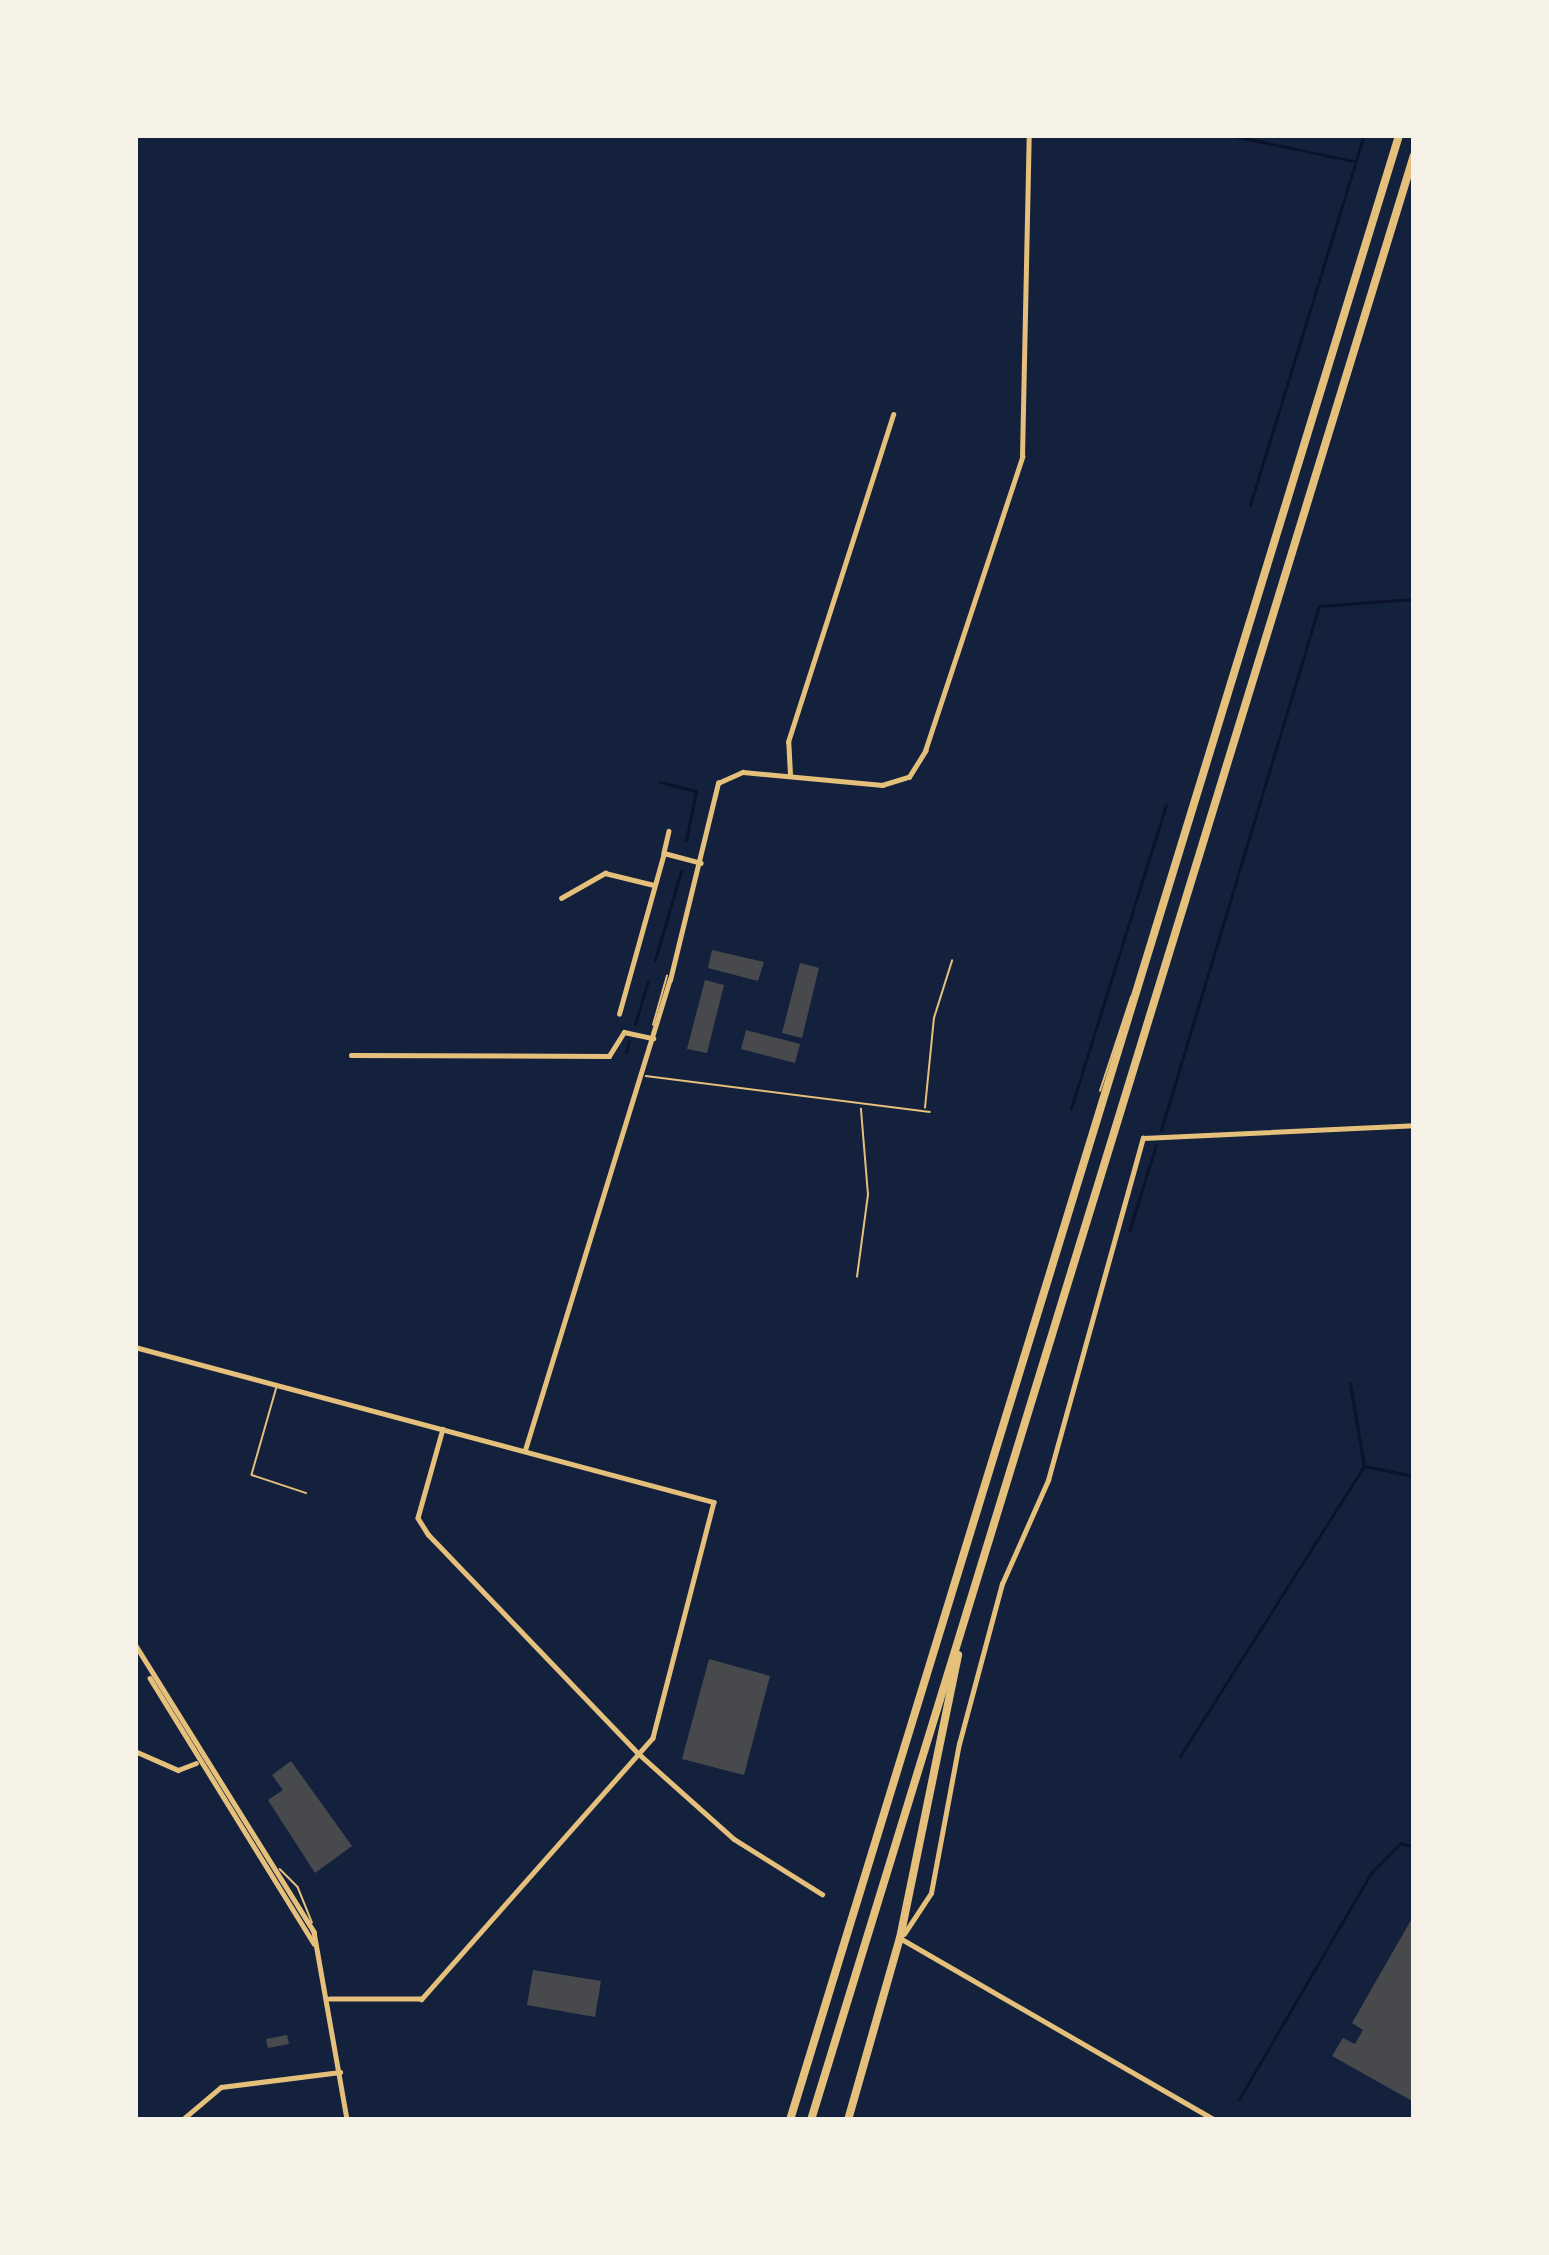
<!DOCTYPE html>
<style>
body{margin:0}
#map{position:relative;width:1549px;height:2255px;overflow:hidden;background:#14213d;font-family:"PT Serif",serif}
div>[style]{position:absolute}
.stream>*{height:3px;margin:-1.5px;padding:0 1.5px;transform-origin:1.5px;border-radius:1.5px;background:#0b132b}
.building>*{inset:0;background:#48494c}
.service>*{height:1.5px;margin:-0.75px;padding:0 0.75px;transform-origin:0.75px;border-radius:0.75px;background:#e5c07b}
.minor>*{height:4.5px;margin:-2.25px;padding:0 2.25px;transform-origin:2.25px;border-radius:2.25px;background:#e5c07b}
.tertiary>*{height:4.5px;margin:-2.25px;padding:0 2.25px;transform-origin:2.25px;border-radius:2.25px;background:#e5c07b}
.trunk>*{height:8px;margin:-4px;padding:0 4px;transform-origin:4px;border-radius:4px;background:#e5c07b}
span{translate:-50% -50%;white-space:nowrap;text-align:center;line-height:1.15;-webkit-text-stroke:12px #f6f1e7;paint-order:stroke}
.frame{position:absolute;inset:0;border:138px solid #f6f1e7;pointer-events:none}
</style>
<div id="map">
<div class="stream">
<i style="left:1229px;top:135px;width:127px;rotate:11.8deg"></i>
<i style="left:1250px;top:505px;width:387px;rotate:-72.9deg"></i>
<i style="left:660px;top:782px;width:37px;rotate:14deg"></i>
<i style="left:696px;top:791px;width:50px;rotate:101.5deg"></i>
<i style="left:655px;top:960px;width:93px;rotate:-73.7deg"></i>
<i style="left:635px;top:1024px;width:45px;rotate:-73.2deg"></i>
<i style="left:626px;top:1052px;width:11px;rotate:-75deg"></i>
<i style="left:1071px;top:1108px;width:318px;rotate:-72.6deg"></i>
<i style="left:1161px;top:1130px;width:547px;rotate:-73.22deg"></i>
<i style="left:1319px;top:606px;width:95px;rotate:-4.2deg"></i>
<i style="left:1129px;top:1231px;width:90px;rotate:-72.6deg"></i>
<i style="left:1364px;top:1466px;width:51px;rotate:11.3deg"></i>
<i style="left:1180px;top:1756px;width:343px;rotate:-57.6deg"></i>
<i style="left:1364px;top:1466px;width:84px;rotate:-99.6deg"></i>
<i style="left:1239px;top:2099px;width:262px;rotate:-59.7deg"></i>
<i style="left:1371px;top:1873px;width:42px;rotate:-45deg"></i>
<i style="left:1401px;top:1843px;width:14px;rotate:17deg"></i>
</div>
<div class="building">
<i style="clip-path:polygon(712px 950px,764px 962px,758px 981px,708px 968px)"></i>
<i style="clip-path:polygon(800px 963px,819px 968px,802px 1038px,782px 1033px)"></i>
<i style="clip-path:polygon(705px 980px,724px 985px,707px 1053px,687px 1049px)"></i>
<i style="clip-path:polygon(746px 1030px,800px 1044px,795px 1063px,741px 1049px)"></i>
<i style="clip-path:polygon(709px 1659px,770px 1676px,744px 1775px,682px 1759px)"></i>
<i style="clip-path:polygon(291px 1761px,352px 1846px,315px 1873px,268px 1800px,283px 1790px,272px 1775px)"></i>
<i style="clip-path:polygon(1414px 1915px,1414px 2102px,1332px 2056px,1343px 2038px,1355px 2044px,1363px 2030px,1352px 2023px)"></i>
<i style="clip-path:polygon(533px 1970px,601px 1981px,595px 2017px,527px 2005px)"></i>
<i style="clip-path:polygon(287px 2035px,289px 2044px,268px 2048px,266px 2039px)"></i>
</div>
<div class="service">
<i style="left:653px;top:1025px;width:51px;rotate:-74.1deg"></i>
<i style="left:646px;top:1076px;width:286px;rotate:7.2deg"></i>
<i style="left:1100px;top:1091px;width:99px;rotate:-71.7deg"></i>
<i style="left:925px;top:1108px;width:90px;rotate:-84.3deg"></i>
<i style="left:934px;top:1018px;width:60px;rotate:-72.5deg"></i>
<i style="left:857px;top:1277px;width:83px;rotate:-82.4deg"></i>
<i style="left:868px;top:1195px;width:86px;rotate:-94.7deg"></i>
<i style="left:277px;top:1387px;width:91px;rotate:105.9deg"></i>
<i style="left:252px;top:1475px;width:57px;rotate:18.4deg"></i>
<i style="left:280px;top:1869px;width:25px;rotate:45deg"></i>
<i style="left:298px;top:1887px;width:38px;rotate:68deg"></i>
</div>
<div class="minor">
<i style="left:790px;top:775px;width:33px;rotate:-93deg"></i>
<i style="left:788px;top:742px;width:344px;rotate:-72.2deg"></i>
<i style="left:669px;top:831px;width:23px;rotate:103deg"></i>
<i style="left:664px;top:853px;width:38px;rotate:15deg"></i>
<i style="left:561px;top:898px;width:51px;rotate:-29.6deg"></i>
<i style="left:605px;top:873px;width:50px;rotate:13.8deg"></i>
<i style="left:619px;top:1014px;width:167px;rotate:-74.4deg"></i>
<i style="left:351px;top:1055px;width:258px;rotate:0.2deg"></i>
<i style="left:609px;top:1056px;width:28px;rotate:-58deg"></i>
<i style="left:624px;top:1032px;width:30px;rotate:12deg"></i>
<i style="left:135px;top:1347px;width:599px;rotate:14.99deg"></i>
<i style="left:714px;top:1502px;width:244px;rotate:104.5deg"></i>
<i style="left:653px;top:1738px;width:349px;rotate:131.5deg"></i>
<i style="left:422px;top:1999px;width:92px;rotate:180deg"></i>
<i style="left:443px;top:1429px;width:92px;rotate:105.7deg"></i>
<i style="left:418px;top:1518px;width:19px;rotate:58deg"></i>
<i style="left:428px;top:1534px;width:305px;rotate:46.2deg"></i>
<i style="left:639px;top:1754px;width:127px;rotate:41.8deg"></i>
<i style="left:734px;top:1839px;width:104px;rotate:32deg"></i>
<i style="left:525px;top:1450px;width:492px;rotate:-72.9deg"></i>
<i style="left:670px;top:980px;width:203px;rotate:-76.3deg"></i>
<i style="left:718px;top:783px;width:27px;rotate:-24deg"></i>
<i style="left:743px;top:772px;width:140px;rotate:5.3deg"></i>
<i style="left:882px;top:785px;width:28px;rotate:-17deg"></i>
<i style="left:909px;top:777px;width:31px;rotate:-58deg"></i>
<i style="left:925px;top:751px;width:310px;rotate:-71.7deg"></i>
<i style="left:1022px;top:457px;width:322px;rotate:-88.8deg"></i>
<i style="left:135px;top:1751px;width:47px;rotate:23.8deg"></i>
<i style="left:178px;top:1770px;width:19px;rotate:-21deg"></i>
<i style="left:904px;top:1934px;width:49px;rotate:-56.6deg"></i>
<i style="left:931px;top:1893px;width:152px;rotate:-79.4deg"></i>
<i style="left:959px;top:1744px;width:166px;rotate:-75deg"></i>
<i style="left:1002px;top:1584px;width:114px;rotate:-66.1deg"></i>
<i style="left:1048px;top:1480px;width:355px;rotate:-74.5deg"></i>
<i style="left:1143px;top:1138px;width:271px;rotate:-2.7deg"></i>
<i style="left:182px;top:2120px;width:51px;rotate:-40.2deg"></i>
<i style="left:221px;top:2087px;width:120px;rotate:-7.2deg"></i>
</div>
<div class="tertiary">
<i style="left:135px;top:1644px;width:339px;rotate:58.1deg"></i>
<i style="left:314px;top:1932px;width:191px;rotate:80deg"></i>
<i style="left:150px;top:1678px;width:312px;rotate:58.3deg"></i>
<i style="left:900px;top:1938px;width:364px;rotate:30deg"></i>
</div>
<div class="trunk">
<i style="left:790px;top:2120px;width:2076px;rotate:-72.94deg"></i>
<i style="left:811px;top:2120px;width:2055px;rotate:-72.94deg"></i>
<i style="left:848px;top:2120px;width:189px;rotate:-74.1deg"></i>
<i style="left:900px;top:1938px;width:289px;rotate:-78.4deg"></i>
</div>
<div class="frame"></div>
</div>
